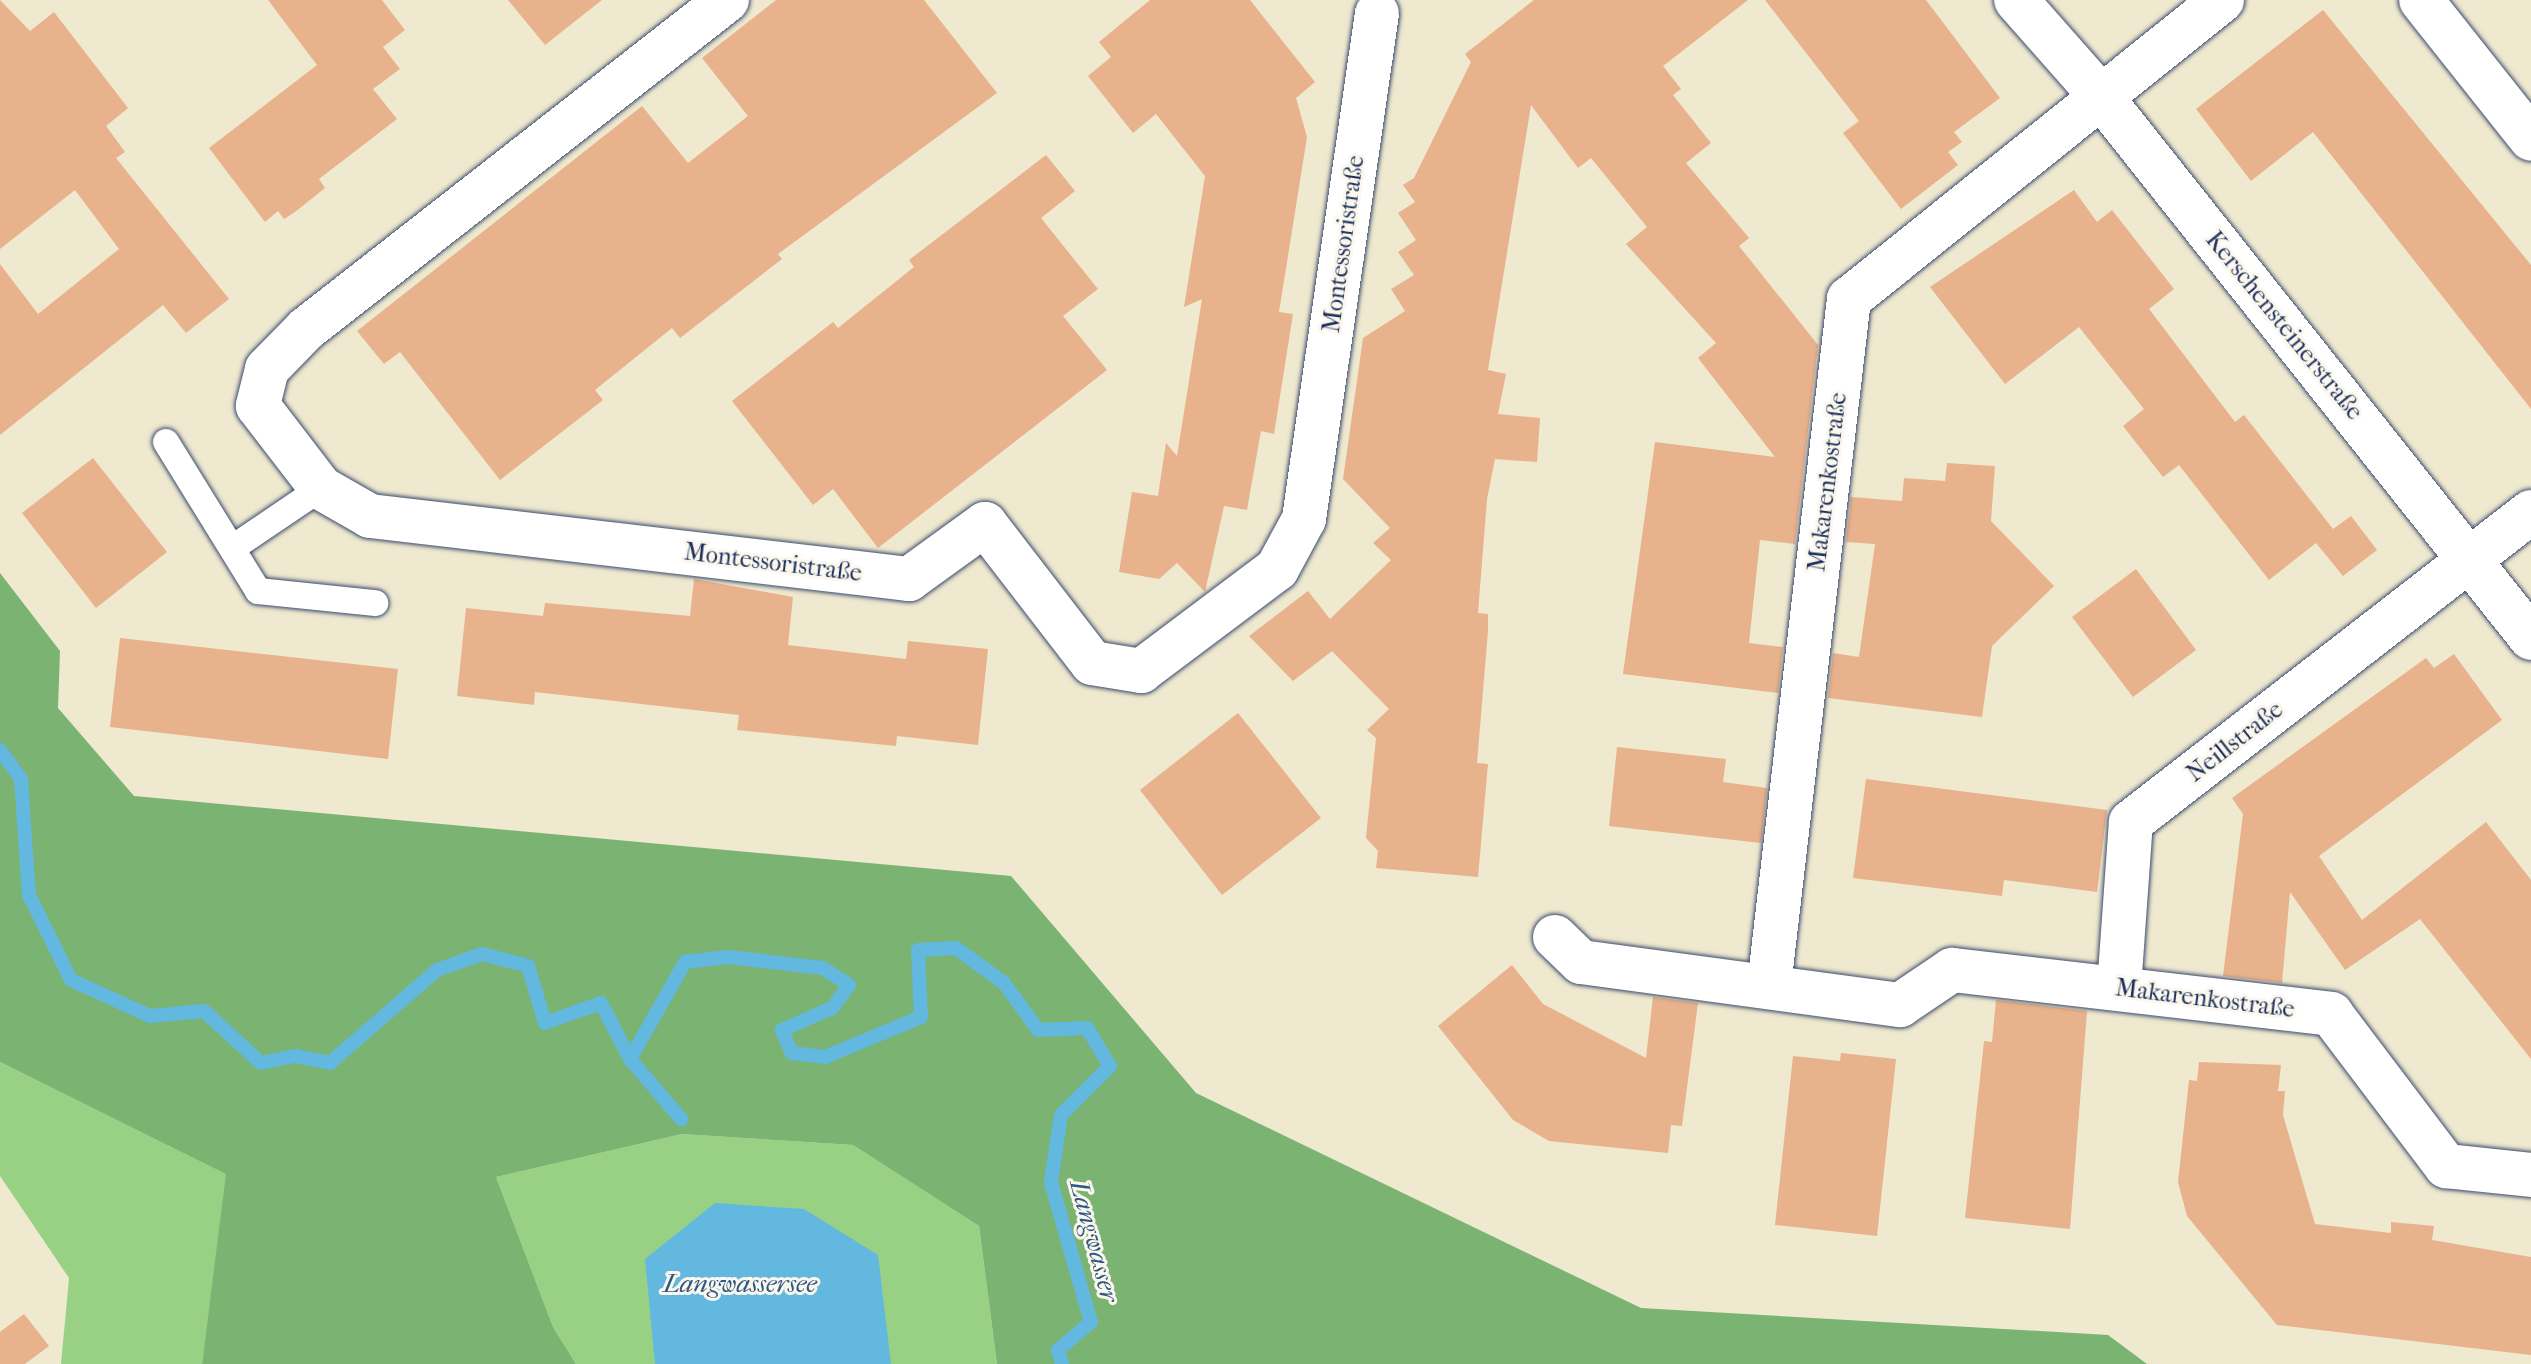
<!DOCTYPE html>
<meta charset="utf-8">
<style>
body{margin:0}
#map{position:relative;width:2531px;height:1364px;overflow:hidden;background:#efe9cf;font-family:"IM FELL French Canon",serif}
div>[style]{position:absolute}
.green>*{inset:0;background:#99d184}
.forest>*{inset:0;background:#7ab372}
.water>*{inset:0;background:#62b8de}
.stream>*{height:14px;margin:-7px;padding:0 7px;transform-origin:7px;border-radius:7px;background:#62b8de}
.building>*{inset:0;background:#e8b28c}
.roads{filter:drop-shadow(0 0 2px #3b4b6f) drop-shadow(0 0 2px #3b4b6f)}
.service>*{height:26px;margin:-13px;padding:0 13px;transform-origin:13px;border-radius:13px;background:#fff}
.minor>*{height:44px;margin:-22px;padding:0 22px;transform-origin:22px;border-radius:22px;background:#fff}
span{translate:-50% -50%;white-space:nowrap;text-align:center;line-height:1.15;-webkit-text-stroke:6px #fbf7ec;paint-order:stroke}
.street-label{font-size:24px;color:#1b2f5e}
.water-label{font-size:26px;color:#305884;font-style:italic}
</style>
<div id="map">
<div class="green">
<i style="clip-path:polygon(0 1062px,227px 1174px,202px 1364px,61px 1364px,69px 1278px,0 1176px)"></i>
<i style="clip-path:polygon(682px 1134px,853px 1145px,979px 1226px,997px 1364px,576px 1364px,553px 1327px,496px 1177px)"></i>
</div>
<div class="forest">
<i style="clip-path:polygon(0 573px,60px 651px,58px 708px,134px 796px,1011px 876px,1196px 1093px,1641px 1308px,2108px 1335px,2147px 1364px,997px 1364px,979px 1226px,853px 1145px,682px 1134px,496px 1177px,553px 1327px,576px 1364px,202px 1364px,226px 1174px,0 1062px)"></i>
</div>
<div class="water">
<i style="clip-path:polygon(715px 1203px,804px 1209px,878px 1255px,891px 1364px,655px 1364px,645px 1259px)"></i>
</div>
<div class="stream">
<i style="left:0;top:750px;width:36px;rotate:54deg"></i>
<i style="left:21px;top:779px;width:116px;rotate:86.1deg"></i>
<i style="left:29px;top:895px;width:95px;rotate:63.7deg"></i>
<i style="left:71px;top:980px;width:87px;rotate:24.5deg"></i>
<i style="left:150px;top:1016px;width:54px;rotate:-5.3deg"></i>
<i style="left:204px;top:1011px;width:77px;rotate:42.4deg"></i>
<i style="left:261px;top:1063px;width:35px;rotate:-12deg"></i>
<i style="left:295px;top:1056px;width:36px;rotate:11deg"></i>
<i style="left:330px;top:1063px;width:142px;rotate:-41deg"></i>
<i style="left:437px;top:970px;width:48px;rotate:-19.6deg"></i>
<i style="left:482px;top:954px;width:48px;rotate:14.6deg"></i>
<i style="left:528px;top:966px;width:59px;rotate:73.4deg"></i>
<i style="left:545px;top:1023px;width:59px;rotate:-19.7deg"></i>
<i style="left:601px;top:1003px;width:63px;rotate:62.6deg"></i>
<i style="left:630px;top:1059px;width:79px;rotate:49.6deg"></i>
<i style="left:630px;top:1059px;width:112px;rotate:-60.4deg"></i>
<i style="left:685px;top:962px;width:43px;rotate:-6.6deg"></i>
<i style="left:728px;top:957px;width:96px;rotate:6.6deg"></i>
<i style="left:823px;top:968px;width:31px;rotate:33deg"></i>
<i style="left:849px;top:985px;width:29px;rotate:126deg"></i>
<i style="left:832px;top:1008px;width:55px;rotate:156.3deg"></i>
<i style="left:782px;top:1030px;width:25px;rotate:67deg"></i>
<i style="left:792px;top:1053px;width:33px;rotate:7deg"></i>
<i style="left:825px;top:1057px;width:104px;rotate:-22.6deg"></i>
<i style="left:921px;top:1017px;width:67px;rotate:-92.6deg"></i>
<i style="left:918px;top:950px;width:38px;rotate:-3deg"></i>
<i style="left:956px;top:948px;width:59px;rotate:36.1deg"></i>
<i style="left:1004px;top:983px;width:58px;rotate:54.1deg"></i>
<i style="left:1038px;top:1030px;width:49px;rotate:-2.3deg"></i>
<i style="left:1087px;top:1028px;width:44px;rotate:58.8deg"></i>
<i style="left:1110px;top:1066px;width:69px;rotate:135deg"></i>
<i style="left:1061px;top:1115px;width:68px;rotate:98.5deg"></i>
<i style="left:1051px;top:1182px;width:146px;rotate:74.1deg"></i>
<i style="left:1091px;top:1322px;width:43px;rotate:139.7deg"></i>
<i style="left:1058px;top:1350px;width:15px;rotate:74deg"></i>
</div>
<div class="building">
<i style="clip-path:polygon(0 0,30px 31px,54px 12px,128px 108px,106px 126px,125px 152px,116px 158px,229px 299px,186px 333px,163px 305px,0 435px,0 264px,38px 314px,119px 249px,75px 190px,0 249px)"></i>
<i style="clip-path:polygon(268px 0,382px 0,405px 30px,383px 47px,400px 69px,373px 89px,397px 119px,319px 179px,325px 188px,295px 212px,284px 219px,278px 211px,265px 222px,209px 148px,317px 65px)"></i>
<i style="clip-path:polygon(508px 0,602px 0,545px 45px)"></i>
<i style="clip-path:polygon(776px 0,924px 0,997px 93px,778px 254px,782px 259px,680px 338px,672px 328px,595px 390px,603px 400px,500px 480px,400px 352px,384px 364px,357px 331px,642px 106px,688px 163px,748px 116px,702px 58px)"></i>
<i style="clip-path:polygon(1150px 0,1250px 0,1315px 82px,1296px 98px,1307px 137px,1279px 312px,1293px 314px,1274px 434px,1261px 431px,1247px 510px,1224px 506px,1205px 592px,1177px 563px,1159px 579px,1119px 572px,1132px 492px,1158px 496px,1166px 443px,1177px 456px,1202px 299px,1184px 307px,1205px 176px,1156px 114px,1133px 133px,1088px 76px,1111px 57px,1099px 42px)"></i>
<i style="clip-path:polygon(1534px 0,1748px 0,1663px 66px,1681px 89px,1673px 95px,1711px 143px,1686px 163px,1749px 238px,1739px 246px,1818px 345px,1795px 544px,1760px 540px,1749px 643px,1783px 647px,1778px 693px,1623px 674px,1655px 442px,1775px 457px,1698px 358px,1716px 343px,1626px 244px,1647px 227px,1591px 158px,1578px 168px,1531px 105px,1488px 370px,1506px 374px,1498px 414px,1540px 418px,1537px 462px,1495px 459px,1487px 499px,1478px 613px,1488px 614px,1488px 631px,1477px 763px,1488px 764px,1478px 877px,1376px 868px,1378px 851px,1366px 838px,1376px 738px,1367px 730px,1389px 709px,1332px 651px,1293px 681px,1249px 636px,1308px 591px,1330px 619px,1391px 560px,1373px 543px,1390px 528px,1343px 479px,1363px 338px,1405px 311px,1391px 289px,1414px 275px,1398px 252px,1416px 240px,1398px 213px,1415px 202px,1403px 185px,1414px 178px,1471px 62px,1465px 54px)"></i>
<i style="clip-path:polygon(1765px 0,1926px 0,2000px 98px,1954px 132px,1962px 142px,1948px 152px,1958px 165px,1901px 209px,1843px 133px,1859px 121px)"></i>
<i style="clip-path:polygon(2323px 10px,2531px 265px,2531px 409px,2313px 132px,2251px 181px,2196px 109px)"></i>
<i style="clip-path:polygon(1046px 155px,1075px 191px,1041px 218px,1098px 289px,1063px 316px,1107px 370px,878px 548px,833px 489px,813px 505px,732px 401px,833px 322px,838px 328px,914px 267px,909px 260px)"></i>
<i style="clip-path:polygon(2074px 190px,2097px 222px,2112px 210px,2174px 289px,2149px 309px,2235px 422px,2244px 415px,2333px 529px,2351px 516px,2377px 550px,2343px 576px,2316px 543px,2269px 580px,2179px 465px,2163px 477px,2123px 426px,2144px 409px,2079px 327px,2005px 384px,1930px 287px)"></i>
<i style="clip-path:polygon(93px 458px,167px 552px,96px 608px,22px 513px)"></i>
<i style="clip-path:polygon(1947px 463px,1995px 466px,1991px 521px,2054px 586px,1992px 646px,1982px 717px,1828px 698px,1833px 653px,1859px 657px,1875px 544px,1846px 542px,1851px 497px,1902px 501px,1904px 478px,1945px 481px)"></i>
<i style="clip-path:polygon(2136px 569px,2196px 650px,2133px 697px,2072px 617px)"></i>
<i style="clip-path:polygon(694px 579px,793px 597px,788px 645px,906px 659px,908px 641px,988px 649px,978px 745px,897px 736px,896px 746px,776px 734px,737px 730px,739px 715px,535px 692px,534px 705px,457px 696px,466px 608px,543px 616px,545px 603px,690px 616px)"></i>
<i style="clip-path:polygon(120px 638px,398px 669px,388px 759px,110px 727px)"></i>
<i style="clip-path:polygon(2454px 654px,2502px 720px,2319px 856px,2362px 920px,2486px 822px,2531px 880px,2531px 1059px,2420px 919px,2345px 970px,2290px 892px,2282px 983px,2223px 976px,2243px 814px,2232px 798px,2426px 658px,2434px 668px)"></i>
<i style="clip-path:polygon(1238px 713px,1321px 818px,1222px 895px,1140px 790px)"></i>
<i style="clip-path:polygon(1617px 747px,1726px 759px,1723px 782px,1767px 788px,1761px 843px,1609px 826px)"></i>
<i style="clip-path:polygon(1866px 779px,2107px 810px,2097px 892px,2004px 880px,2002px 896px,1853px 878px)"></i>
<i style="clip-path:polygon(1512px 965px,1543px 1004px,1646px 1058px,1653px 997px,1698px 1003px,1682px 1126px,1671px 1125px,1668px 1153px,1549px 1141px,1513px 1120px,1438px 1026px)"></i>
<i style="clip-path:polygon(1996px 1000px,2087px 1011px,2070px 1229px,1965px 1218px,1984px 1041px,1992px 1042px)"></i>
<i style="clip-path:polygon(1841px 1053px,1896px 1059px,1877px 1236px,1775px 1225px,1793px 1056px,1840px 1061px)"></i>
<i style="clip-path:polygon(2199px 1062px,2281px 1065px,2278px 1091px,2285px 1091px,2283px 1115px,2315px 1224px,2391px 1233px,2391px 1222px,2434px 1226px,2432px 1240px,2531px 1257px,2531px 1355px,2277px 1325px,2187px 1216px,2178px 1182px,2189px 1080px,2197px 1081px)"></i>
<i style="clip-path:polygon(24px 1314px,49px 1346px,25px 1364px,0 1364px,0 1332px)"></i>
</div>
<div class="roads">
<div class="service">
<i style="left:166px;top:442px;width:175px;rotate:58.3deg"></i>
<i style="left:258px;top:591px;width:118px;rotate:5.9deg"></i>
<i style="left:234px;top:547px;width:105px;rotate:-34.1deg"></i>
</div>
<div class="minor">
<i style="left:727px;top:0;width:534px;rotate:141.99deg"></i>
<i style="left:306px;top:329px;width:56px;rotate:134.3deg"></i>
<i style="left:267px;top:369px;width:38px;rotate:104deg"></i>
<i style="left:258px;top:406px;width:103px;rotate:52.5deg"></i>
<i style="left:321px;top:488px;width:56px;rotate:29.7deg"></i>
<i style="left:370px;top:516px;width:543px;rotate:6.67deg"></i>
<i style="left:909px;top:579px;width:94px;rotate:-35.9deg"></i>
<i style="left:985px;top:524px;width:175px;rotate:52.4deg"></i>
<i style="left:1092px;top:663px;width:50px;rotate:9.3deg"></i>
<i style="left:1141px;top:671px;width:170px;rotate:-36.9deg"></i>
<i style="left:1277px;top:569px;width:57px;rotate:-61.6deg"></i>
<i style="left:1304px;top:519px;width:511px;rotate:-81.79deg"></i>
<i style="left:2016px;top:0;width:124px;rotate:48.6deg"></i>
<i style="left:2098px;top:93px;width:696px;rotate:51.53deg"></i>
<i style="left:2421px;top:0;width:177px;rotate:51.6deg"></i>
<i style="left:1555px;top:937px;width:36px;rotate:44deg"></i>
<i style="left:1581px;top:962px;width:322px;rotate:7.7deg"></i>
<i style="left:1900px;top:1005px;width:63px;rotate:-33.9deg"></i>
<i style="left:1952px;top:970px;width:382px;rotate:6.6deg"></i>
<i style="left:2331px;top:1014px;width:191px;rotate:52.9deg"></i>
<i style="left:2446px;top:1166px;width:85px;rotate:6deg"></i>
<i style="left:1769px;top:986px;width:692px;rotate:-83.36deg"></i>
<i style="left:1849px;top:299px;width:478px;rotate:-38.7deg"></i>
<i style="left:2119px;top:988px;width:166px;rotate:-85.9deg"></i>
<i style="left:2131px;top:822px;width:506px;rotate:-37.78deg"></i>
</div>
</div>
<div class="street-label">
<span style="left:1344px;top:244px;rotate:-82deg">Montessoristraße</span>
<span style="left:2284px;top:326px;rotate:51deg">Kerschensteinerstraße</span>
<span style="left:1828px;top:482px;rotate:-83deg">Makarenkostraße</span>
<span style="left:773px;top:563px;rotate:7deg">Montessoristraße</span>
<span style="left:2235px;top:742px;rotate:-38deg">Neillstraße</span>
<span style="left:2205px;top:999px;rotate:7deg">Makarenkostraße</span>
</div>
<div class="water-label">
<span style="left:1094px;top:1241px;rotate:75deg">Langwasser</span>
<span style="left:740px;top:1284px">Langwassersee</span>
</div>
</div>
